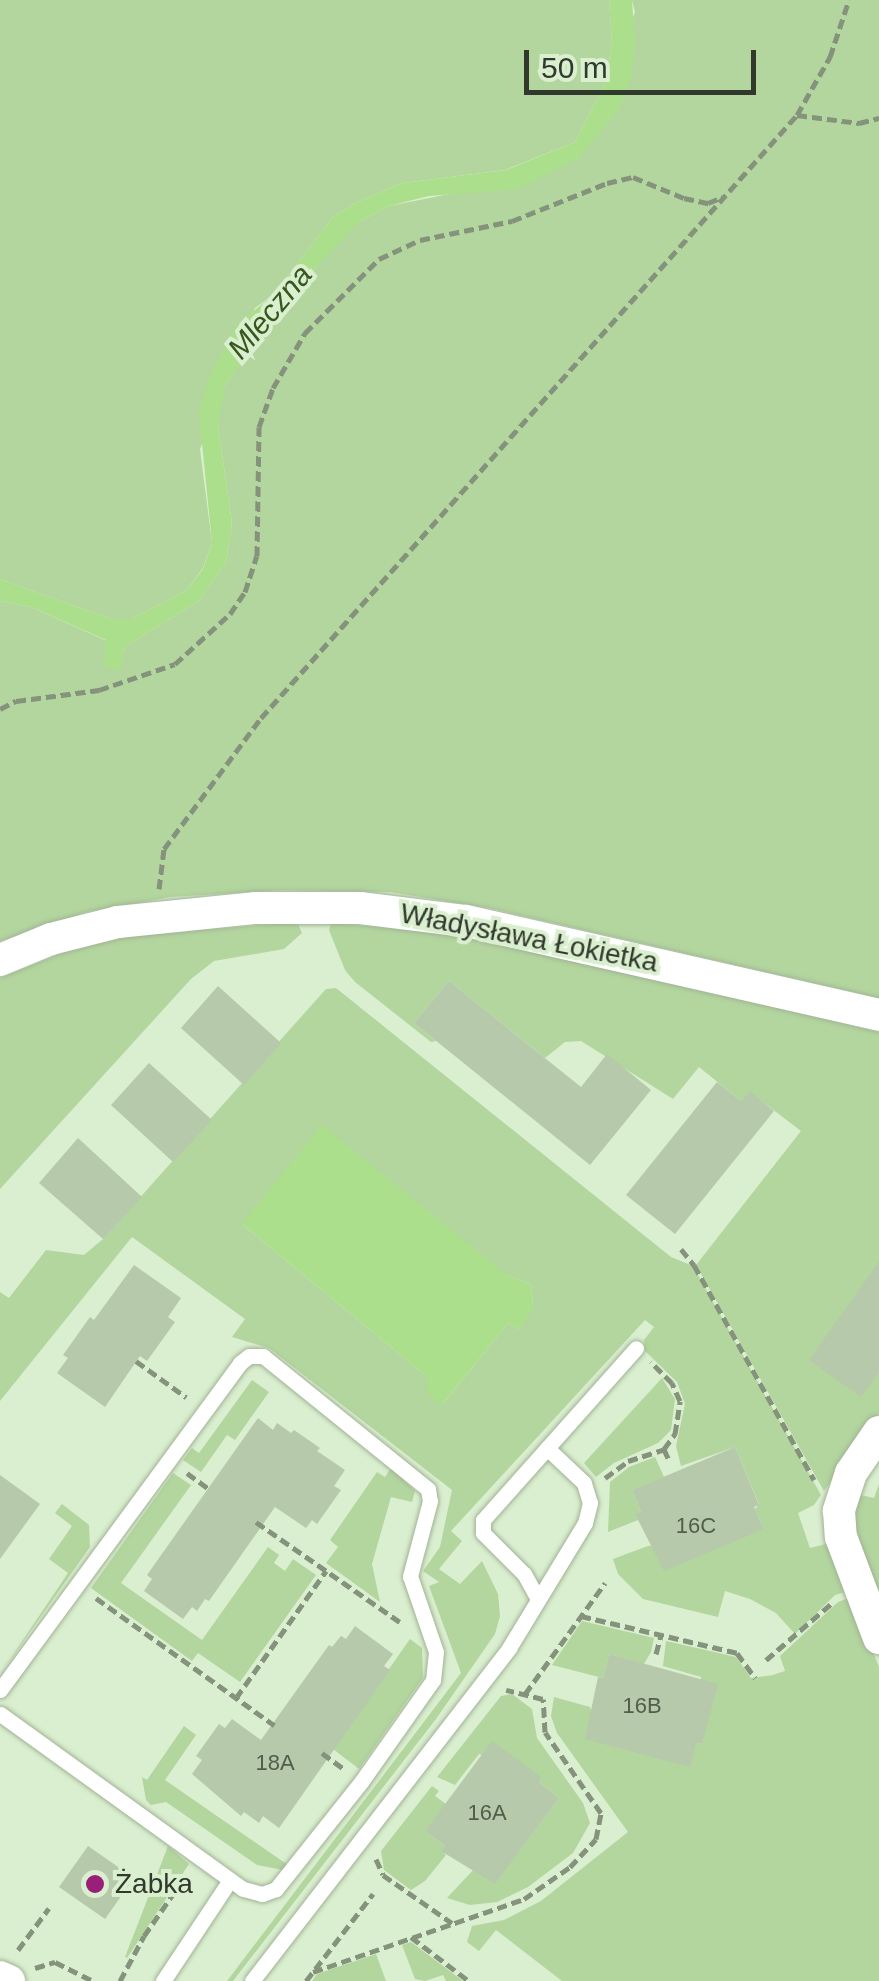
<!DOCTYPE html>
<meta charset="utf-8">
<style>
body{margin:0}
#map{position:relative;width:879px;height:1981px;overflow:hidden;background:#daefcf;font-family:Arial,sans-serif}
div>[style]{position:absolute}
.green>*{inset:0;background:#b3d59e}
.water>*{inset:0;background:#acdf8b}
.building>*{inset:0;background:#b6c9aa}
.path>*{height:5px;margin-top:-2.5px;transform-origin:0;background:repeating-linear-gradient(90deg,#85937d 0 10px,transparent 0 15px)}
.roads{filter:drop-shadow(0 0 2px #a0b395) drop-shadow(0 0 2px #a0b395)}
.service>*{height:15px;margin:-7.5px;padding:0 7.5px;transform-origin:7.5px;border-radius:7.5px;background:#fff}
.minor>*{height:32px;margin:-16px;padding:0 16px;transform-origin:16px;border-radius:16px;background:#fff}
.dots>*{width:28px;height:28px;translate:-50% -50%;box-sizing:border-box;border:5px solid #daefcf;border-radius:50%}
span{translate:-50% -50%;white-space:nowrap;text-align:center;line-height:1.15;-webkit-text-stroke:8px #daefcf;paint-order:stroke}
.number-label{font-size:22px;color:#525d4c}
.number-label span{-webkit-text-stroke-width:0}
.street-label{font-size:28px;color:#31392d}
.poi-label{font-size:28px;color:#31392d}
.left{translate:0 -50%;text-align:left}
.water-label{font-size:30px;color:#37571f;font-style:italic}
.scale{position:absolute;left:524px;top:50px;width:232px;height:45px;box-sizing:border-box;border:5px solid #31392d;border-top:0;padding-left:12px;font-size:30px;line-height:35px;white-space:nowrap;color:#31392d;-webkit-text-stroke:8px #daefcf;paint-order:stroke}
</style>
<div id="map">
<div class="green">
<i style="clip-path:polygon(0 0,609px 0,612px 43px,605px 84px,575px 142px,505px 170px,402px 183px,355px 203px,333px 217px,274px 294px,255px 308px,200px 449px,212px 543px,203px 568px,186px 591px,131px 619px,111px 619px,0 579px)"></i>
<i style="clip-path:polygon(632px 0,879px 0,879px 998px,489px 908px,390px 892px,280px 890px,171px 897px,86px 912px,0 941px,0 601px,31px 607px,107px 641px,120px 671px,124px 647px,199px 601px,226px 563px,232px 523px,218px 426px,220px 402px,225px 385px,257px 341px,337px 241px,359px 222px,389px 206px,470px 190px,579px 158px,635px 12px)"></i>
<i style="clip-path:polygon(297px 922px,302px 933px,284px 949px,214px 961px,191px 979px,0 1189px,0 978px,65px 952px,129px 936px)"></i>
<i style="clip-path:polygon(331px 923px,434px 931px,499px 943px,879px 1032px,879px 1413px,824px 1491px,696px 1265px,801px 1131px,750px 1092px,741px 1101px,699px 1067px,673px 1099px,581px 1041px,565px 1042px,545px 1058px,449px 981px,414px 1023px,436px 1041px,431px 1042px,355px 982px,345px 970px,329px 930px)"></i>
<i style="clip-path:polygon(evenodd,336px 988px,671px 1257px,693px 1266px,821px 1495px,814px 1505px,798px 1513px,810px 1548px,830px 1543px,849px 1591px,835px 1595px,795px 1634px,776px 1613px,750px 1599px,725px 1591px,718px 1617px,643px 1599px,618px 1574px,613px 1559px,648px 1546px,764px 1529px,755px 1509px,759px 1504px,735px 1447px,681px 1466px,676px 1446px,685px 1404px,677px 1382px,645px 1351px,644px 1340px,654px 1327px,645px 1320px,451px 1531px,462px 1541px,439px 1569px,460px 1584px,482px 1561px,498px 1594px,500px 1616px,495px 1634px,436px 1719px,233px 1981px,227px 1981px,461px 1673px,429px 1586px,439px 1582px,423px 1571px,440px 1547px,452px 1490px,269px 1348px,232px 1337px,245px 1319px,132px 1237px,0 1401px,0 1292px,9px 1298px,46px 1250px,84px 1255px,103px 1239px,326px 989px,336px 988px,243px 1225px,508px 1276px,531px 1284px,533px 1305px,519px 1329px,508px 1323px,443px 1404px,426px 1376px,243px 1225px)"></i>
<i style="clip-path:polygon(662px 1378px,675px 1399px,671px 1430px,658px 1443px,614px 1463px,596px 1477px,584px 1463px)"></i>
<i style="clip-path:polygon(252px 1380px,269px 1392px,235px 1440px,227px 1435px,201px 1472px,183px 1460px,192px 1448px,199px 1453px)"></i>
<i style="clip-path:polygon(655px 1457px,664px 1477px,632px 1490px,641px 1512px,636px 1515px,638px 1520px,608px 1532px,610px 1482px,629px 1467px)"></i>
<i style="clip-path:polygon(391px 1468px,415px 1491px,412px 1502px,391px 1497px,372px 1564px,380px 1602px,326px 1563px,338px 1547px,330px 1540px,377px 1472px,385px 1477px)"></i>
<i style="clip-path:polygon(173px 1473px,191px 1485px,121px 1583px,202px 1640px,268px 1547px,279px 1555px,274px 1563px,285px 1571px,293px 1559px,316px 1575px,240px 1682px,198px 1653px,192px 1661px,91px 1588px)"></i>
<i style="clip-path:polygon(879px 1484px,879px 1602px,852px 1530px,856px 1494px,874px 1498px)"></i>
<i style="clip-path:polygon(62px 1504px,89px 1525px,90px 1547px,5px 1667px,68px 1573px,49px 1559px,72px 1526px,55px 1513px)"></i>
<i style="clip-path:polygon(851px 1597px,879px 1667px,879px 1981px,562px 1981px,496px 1930px,479px 1951px,467px 1942px,472px 1926px,504px 1920px,541px 1901px,628px 1832px,557px 1733px,551px 1716px,554px 1697px,590px 1707px,592px 1713px,701px 1744px,701px 1677px,663px 1666px,666px 1641px,736px 1657px,751px 1678px,773px 1675px,785px 1671px,780px 1656px,838px 1602px)"></i>
<i style="clip-path:polygon(582px 1621px,654px 1638px,651px 1652px,644px 1664px,609px 1654px,603px 1678px,552px 1665px)"></i>
<i style="clip-path:polygon(410px 1639px,422px 1648px,423px 1678px,359px 1769px,333px 1749px)"></i>
<i style="clip-path:polygon(512px 1694px,532px 1709px,537px 1738px,583px 1803px,590px 1823px,573px 1853px,528px 1887px,497px 1902px,470px 1905px,447px 1898px,475px 1868px,495px 1883px,559px 1798px,539px 1782px,542px 1778px,479px 1754px,455px 1785px,437px 1777px,501px 1696px)"></i>
<i style="clip-path:polygon(184px 1726px,196px 1735px,165px 1780px,288px 1865px,283px 1870px,257px 1865px,166px 1802px,151px 1805px,146px 1800px,142px 1777px,147px 1780px)"></i>
<i style="clip-path:polygon(432px 1786px,439px 1791px,435px 1796px,446px 1804px,425px 1831px,445px 1846px,442px 1851px,446px 1855px,425px 1881px,411px 1890px,384px 1870px,381px 1851px)"></i>
<i style="clip-path:polygon(168px 1846px,189px 1864px,127px 1958px,125px 1957px)"></i>
<i style="clip-path:polygon(411px 1942px,463px 1981px,446px 1981px,443px 1975px,425px 1981px,415px 1979px,402px 1945px)"></i>
<i style="clip-path:polygon(376px 1954px,386px 1981px,312px 1981px,317px 1974px)"></i>
</div>
<div class="water">
<i style="clip-path:polygon(609px 0,632px 0,635px 47px,630px 81px,619px 109px,579px 158px,518px 189px,429px 196px,389px 206px,359px 222px,306px 278px,225px 385px,218px 426px,232px 523px,226px 563px,199px 601px,124px 647px,121px 671px,104px 666px,106px 640px,31px 607px,0 601px,0 579px,111px 619px,131px 619px,186px 591px,203px 569px,212px 543px,199px 413px,209px 377px,237px 325px,274px 294px,333px 217px,355px 203px,402px 183px,506px 170px,575px 142px,605px 84px,612px 43px)"></i>
<i style="clip-path:polygon(322px 1125px,508px 1276px,531px 1284px,533px 1305px,528px 1318px,519px 1329px,508px 1323px,442px 1405px,428px 1394px,426px 1376px,242px 1224px)"></i>
</div>
<div class="building">
<i style="clip-path:polygon(449px 981px,581px 1087px,607px 1054px,651px 1090px,590px 1165px,414px 1023px)"></i>
<i style="clip-path:polygon(218px 986px,281px 1043px,244px 1085px,181px 1028px)"></i>
<i style="clip-path:polygon(149px 1063px,212px 1120px,173px 1162px,111px 1105px)"></i>
<i style="clip-path:polygon(717px 1082px,741px 1101px,750px 1091px,774px 1111px,675px 1234px,626px 1195px)"></i>
<i style="clip-path:polygon(78px 1138px,142px 1197px,103px 1239px,39px 1183px)"></i>
<i style="clip-path:polygon(879px 1262px,879px 1372px,861px 1397px,809px 1360px)"></i>
<i style="clip-path:polygon(134px 1265px,181px 1298px,168px 1317px,175px 1322px,147px 1361px,140px 1356px,105px 1407px,57px 1373px,68px 1358px,63px 1355px,90px 1317px,94px 1320px)"></i>
<i style="clip-path:polygon(258px 1418px,273px 1430px,277px 1423px,291px 1433px,294px 1430px,320px 1448px,317px 1451px,345px 1470px,334px 1486px,341px 1490px,317px 1524px,312px 1520px,306px 1528px,275px 1507px,209px 1601px,205px 1599px,197px 1611px,192px 1607px,183px 1619px,144px 1591px,152px 1579px,147px 1575px)"></i>
<i style="clip-path:polygon(735px 1447px,759px 1505px,754px 1507px,764px 1529px,664px 1571px,635px 1514px,641px 1512px,632px 1490px)"></i>
<i style="clip-path:polygon(0 1475px,40px 1504px,0 1559px)"></i>
<i style="clip-path:polygon(355px 1626px,393px 1654px,384px 1666px,390px 1670px,279px 1828px,263px 1816px,259px 1823px,244px 1812px,241px 1816px,192px 1774px,202px 1760px,196px 1756px,219px 1724px,225px 1728px,232px 1719px,261px 1740px,329px 1645px,332px 1647px,341px 1636px,346px 1639px)"></i>
<i style="clip-path:polygon(609px 1654px,718px 1684px,702px 1744px,696px 1743px,690px 1767px,585px 1739px,598px 1677px,603px 1678px)"></i>
<i style="clip-path:polygon(492px 1741px,542px 1778px,539px 1782px,559px 1798px,495px 1884px,441px 1851px,445px 1846px,425px 1831px)"></i>
<i style="clip-path:polygon(88px 1846px,134px 1878px,105px 1919px,59px 1887px)"></i>
</div>
<div class="path">
<i style="left:797px;top:115px;width:63px;rotate:7.4deg"></i>
<i style="left:859px;top:123px;width:21px;rotate:-14deg"></i>
<i style="left:0;top:709px;width:18px;rotate:-27deg"></i>
<i style="left:16px;top:701px;width:84px;rotate:-7.5deg"></i>
<i style="left:99px;top:690px;width:80px;rotate:-18.9deg"></i>
<i style="left:175px;top:664px;width:74px;rotate:-42.3deg"></i>
<i style="left:230px;top:614px;width:27px;rotate:-56deg"></i>
<i style="left:245px;top:592px;width:38px;rotate:-72deg"></i>
<i style="left:257px;top:556px;width:129px;rotate:-89.1deg"></i>
<i style="left:259px;top:427px;width:41px;rotate:-70.3deg"></i>
<i style="left:273px;top:388px;width:64px;rotate:-59.8deg"></i>
<i style="left:305px;top:333px;width:105px;rotate:-45deg"></i>
<i style="left:379px;top:259px;width:45px;rotate:-24.9deg"></i>
<i style="left:420px;top:240px;width:94px;rotate:-11.7deg"></i>
<i style="left:512px;top:221px;width:102px;rotate:-21.8deg"></i>
<i style="left:607px;top:183px;width:27px;rotate:-13deg"></i>
<i style="left:633px;top:177px;width:55px;rotate:22.4deg"></i>
<i style="left:684px;top:198px;width:25px;rotate:12deg"></i>
<i style="left:708px;top:203px;width:16px;rotate:-22deg"></i>
<i style="left:159px;top:889px;width:40px;rotate:-82.9deg"></i>
<i style="left:164px;top:849px;width:163px;rotate:-53.5deg"></i>
<i style="left:261px;top:718px;width:807px;rotate:-48.37deg"></i>
<i style="left:797px;top:115px;width:67px;rotate:-60.4deg"></i>
<i style="left:830px;top:57px;width:60px;rotate:-71.6deg"></i>
<i style="left:681px;top:1249px;width:21px;rotate:51deg"></i>
<i style="left:694px;top:1265px;width:246px;rotate:60.8deg"></i>
<i style="left:136px;top:1361px;width:62px;rotate:35.8deg"></i>
<i style="left:664px;top:1449px;width:12px;rotate:66deg"></i>
<i style="left:187px;top:1473px;width:26px;rotate:36deg"></i>
<i style="left:605px;top:1478px;width:29px;rotate:-36deg"></i>
<i style="left:628px;top:1461px;width:38px;rotate:-18deg"></i>
<i style="left:664px;top:1449px;width:19px;rotate:-54deg"></i>
<i style="left:675px;top:1434px;width:33px;rotate:-81deg"></i>
<i style="left:680px;top:1401px;width:20px;rotate:-114deg"></i>
<i style="left:672px;top:1383px;width:30px;rotate:-135deg"></i>
<i style="left:256px;top:1522px;width:175px;rotate:34.8deg"></i>
<i style="left:96px;top:1598px;width:219px;rotate:35.5deg"></i>
<i style="left:581px;top:1616px;width:160px;rotate:13.3deg"></i>
<i style="left:737px;top:1653px;width:31px;rotate:54deg"></i>
<i style="left:656px;top:1654px;width:20px;rotate:-75deg"></i>
<i style="left:766px;top:1660px;width:87px;rotate:-40.8deg"></i>
<i style="left:525px;top:1694px;width:137px;rotate:-54.2deg"></i>
<i style="left:236px;top:1698px;width:156px;rotate:-54.7deg"></i>
<i style="left:322px;top:1753px;width:27px;rotate:36deg"></i>
<i style="left:376px;top:1859px;width:17px;rotate:66deg"></i>
<i style="left:383px;top:1875px;width:84px;rotate:34.8deg"></i>
<i style="left:411px;top:1937px;width:73px;rotate:37.2deg"></i>
<i style="left:18px;top:1950px;width:52px;rotate:-53.6deg"></i>
<i style="left:35px;top:1968px;width:21px;rotate:-17deg"></i>
<i style="left:55px;top:1962px;width:42px;rotate:26.6deg"></i>
<i style="left:313px;top:1972px;width:223px;rotate:-19.1deg"></i>
<i style="left:524px;top:1899px;width:56px;rotate:-34.8deg"></i>
<i style="left:570px;top:1867px;width:38px;rotate:-47deg"></i>
<i style="left:596px;top:1839px;width:26px;rotate:-79deg"></i>
<i style="left:601px;top:1813px;width:98px;rotate:-124.7deg"></i>
<i style="left:545px;top:1732px;width:33px;rotate:-93deg"></i>
<i style="left:543px;top:1699px;width:38px;rotate:-166deg"></i>
<i style="left:120px;top:1981px;width:51px;rotate:-61.9deg"></i>
<i style="left:144px;top:1936px;width:75px;rotate:-55.3deg"></i>
<i style="left:306px;top:1981px;width:110px;rotate:-52.4deg"></i>
</div>
<div class="roads">
<div class="service">
<i style="left:538px;top:1599px;width:29px;rotate:-119deg"></i>
<i style="left:524px;top:1574px;width:58px;rotate:-135deg"></i>
<i style="left:483px;top:1533px;width:13px;rotate:-90deg"></i>
<i style="left:483px;top:1520px;width:230px;rotate:-48.3deg"></i>
<i style="left:0;top:1690px;width:406px;rotate:-53.7deg"></i>
<i style="left:240px;top:1363px;width:11px;rotate:-38deg"></i>
<i style="left:249px;top:1356px;width:14px"></i>
<i style="left:263px;top:1356px;width:212px;rotate:38.9deg"></i>
<i style="left:428px;top:1489px;width:12px;rotate:81deg"></i>
<i style="left:430px;top:1501px;width:78px;rotate:104.9deg"></i>
<i style="left:410px;top:1576px;width:80px;rotate:71.1deg"></i>
<i style="left:436px;top:1652px;width:28px;rotate:96deg"></i>
<i style="left:433px;top:1680px;width:125px;rotate:125.2deg"></i>
<i style="left:361px;top:1782px;width:137px;rotate:128.5deg"></i>
<i style="left:276px;top:1889px;width:15px;rotate:160deg"></i>
<i style="left:262px;top:1894px;width:20px;rotate:-165deg"></i>
<i style="left:243px;top:1889px;width:299px;rotate:-144.2deg"></i>
<i style="left:163px;top:1981px;width:121px;rotate:-56.4deg"></i>
<i style="left:252px;top:1981px;width:421px;rotate:-52.3deg"></i>
<i style="left:509px;top:1648px;width:146px;rotate:-58.7deg"></i>
<i style="left:585px;top:1523px;width:21px;rotate:-76deg"></i>
<i style="left:590px;top:1503px;width:21px;rotate:-107deg"></i>
<i style="left:584px;top:1483px;width:51px;rotate:-136.6deg"></i>
</div>
<div class="minor">
<i style="left:0;top:960px;width:55px;rotate:-22.4deg"></i>
<i style="left:51px;top:939px;width:69px;rotate:-14.2deg"></i>
<i style="left:118px;top:922px;width:139px;rotate:-5.8deg"></i>
<i style="left:256px;top:908px;width:104px"></i>
<i style="left:360px;top:908px;width:107px;rotate:7deg"></i>
<i style="left:466px;top:921px;width:424px;rotate:12.8deg"></i>
<i style="left:879px;top:1432px;width:50px;rotate:124.3deg"></i>
<i style="left:851px;top:1473px;width:40px;rotate:108deg"></i>
<i style="left:839px;top:1511px;width:26px;rotate:86deg"></i>
<i style="left:841px;top:1537px;width:108px;rotate:69.4deg"></i>
<i style="left:0;top:1977px;width:10px;rotate:24deg"></i>
</div>
</div>
<div class="dots">
<i style="left:95px;top:1884px;background:#991f78"></i>
</div>
<div class="number-label">
<span style="left:696px;top:1526px">16C</span>
<span style="left:642px;top:1706px">16B</span>
<span style="left:275px;top:1763px">18A</span>
<span style="left:487px;top:1813px">16A</span>
</div>
<div class="street-label">
<span style="left:529px;top:938px;rotate:11deg">Władysława Łokietka</span>
</div>
<div class="poi-label">
<span class="left" style="left:115px;top:1884px">Żabka</span>
</div>
<div class="water-label">
<span style="left:270px;top:312px;rotate:-50deg">Mleczna</span>
</div>
<div class="scale">50 m</div>
</div>
